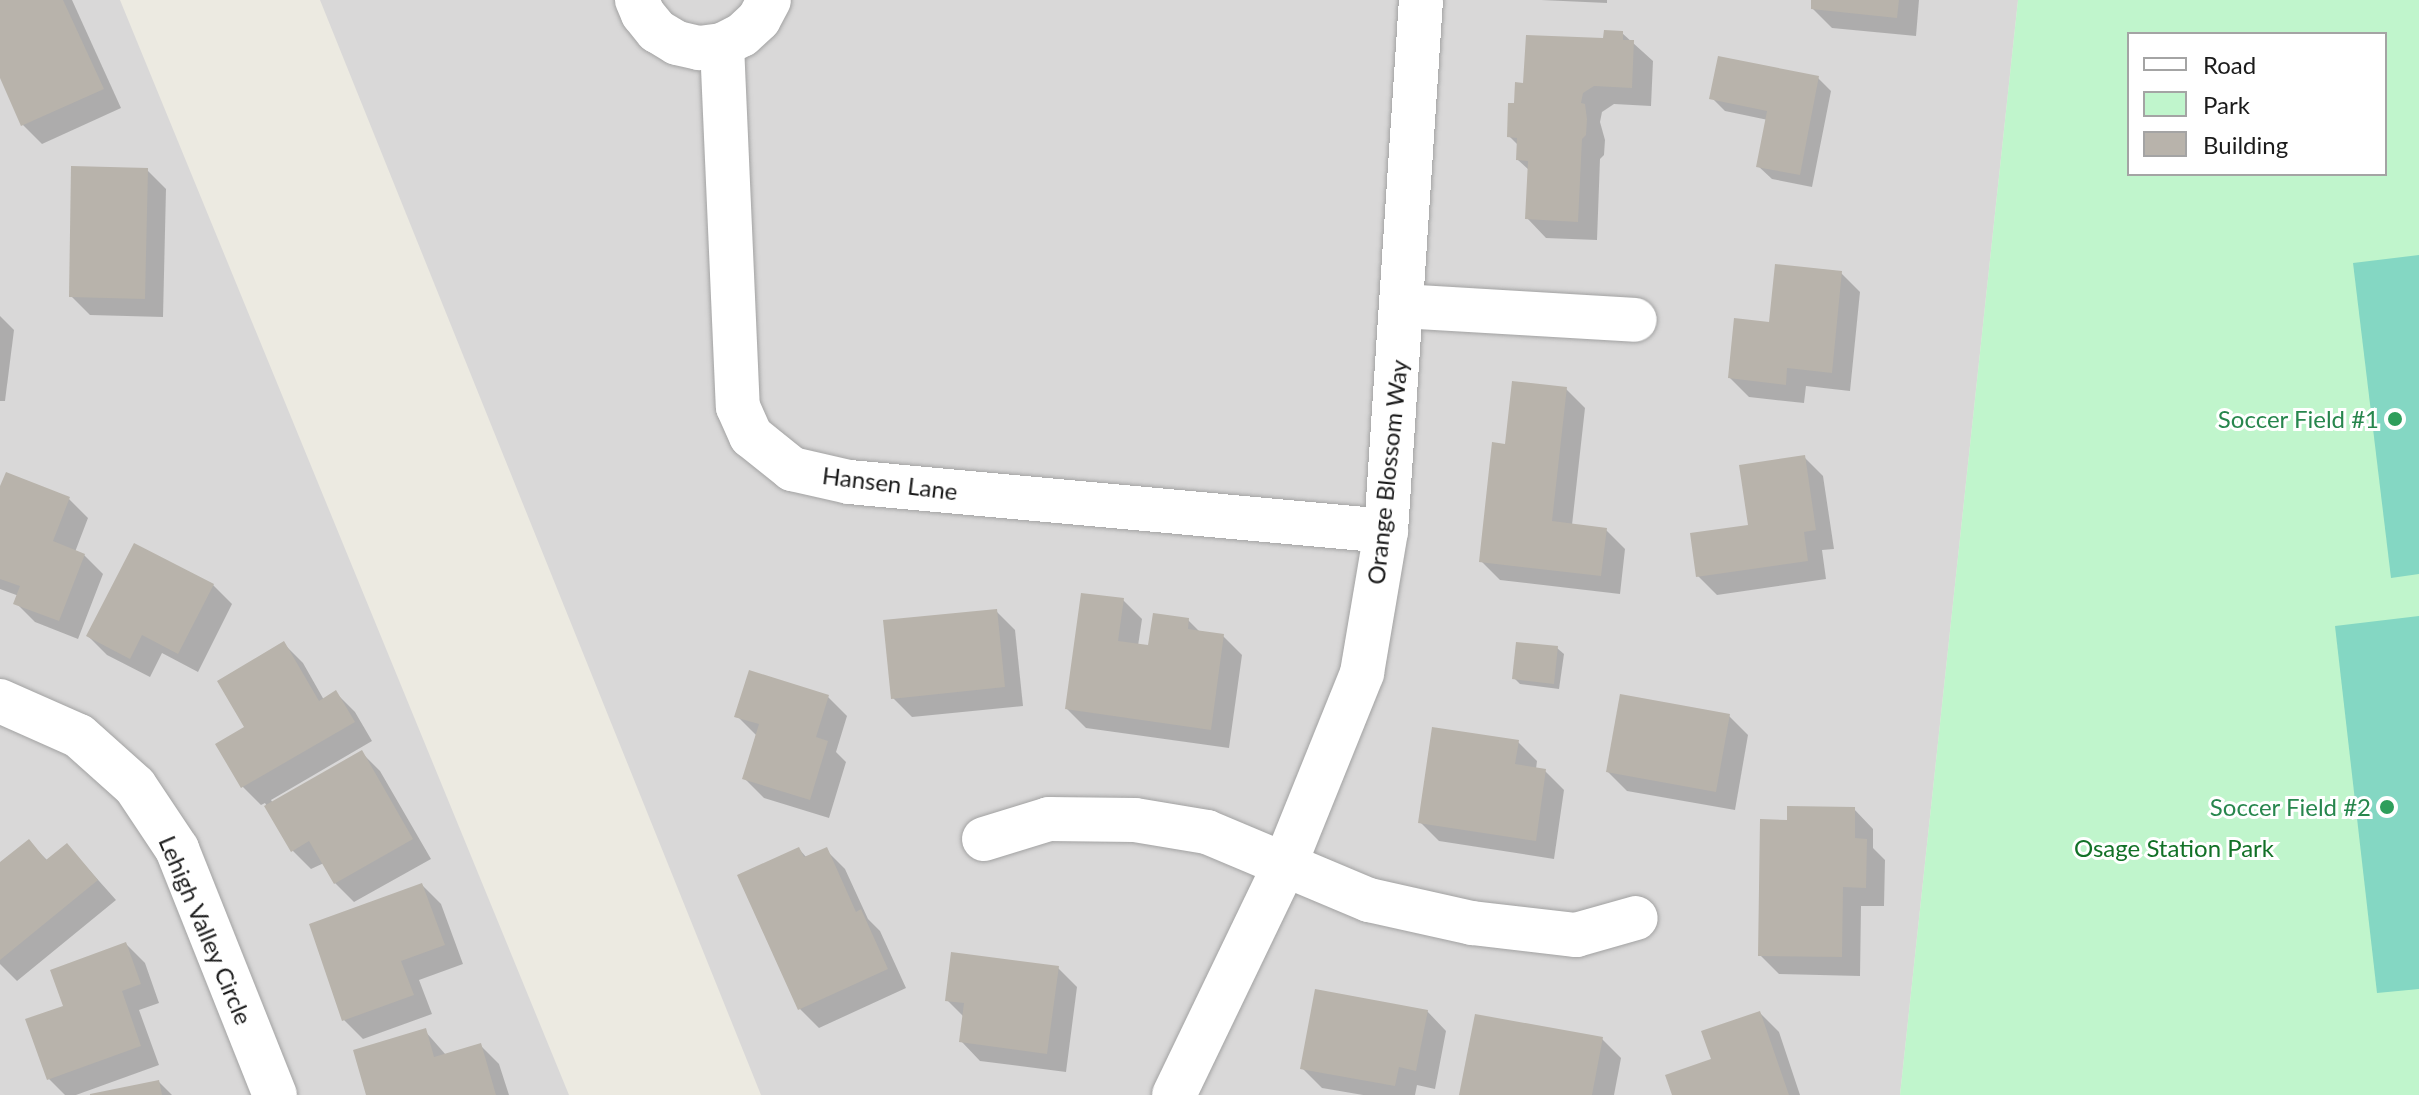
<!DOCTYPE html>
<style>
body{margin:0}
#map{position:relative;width:2419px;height:1095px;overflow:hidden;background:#eceae1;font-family:Lato,sans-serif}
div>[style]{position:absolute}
.residential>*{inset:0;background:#d9d8d8}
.park>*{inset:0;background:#c0f5cc}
.pitch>*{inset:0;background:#84d7c3}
.shadow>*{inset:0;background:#0003}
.building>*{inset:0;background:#b8b3ab}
.roads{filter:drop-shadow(0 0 2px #a2a2a2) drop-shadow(0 0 2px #a2a2a2)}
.minor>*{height:44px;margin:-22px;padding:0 22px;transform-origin:22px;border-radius:22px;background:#fff}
.dots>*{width:22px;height:22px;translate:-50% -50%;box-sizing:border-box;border:4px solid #fff;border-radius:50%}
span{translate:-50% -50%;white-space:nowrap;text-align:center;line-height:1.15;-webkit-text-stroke:6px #fff;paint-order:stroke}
.leisure-label{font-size:24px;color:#27864d}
.right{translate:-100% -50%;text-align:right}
.street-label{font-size:24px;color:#1b1b1b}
.park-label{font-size:24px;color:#127127}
.legend{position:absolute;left:2127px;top:32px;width:260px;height:144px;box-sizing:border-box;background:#fff;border:2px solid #a4a4a4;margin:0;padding:10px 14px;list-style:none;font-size:24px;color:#1b1b1b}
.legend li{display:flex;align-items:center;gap:16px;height:40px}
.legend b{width:40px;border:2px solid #a4a4a4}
</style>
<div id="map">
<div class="residential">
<i style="clip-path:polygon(0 0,120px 0,569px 1095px,0 1095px)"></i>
<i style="clip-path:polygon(320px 0,2018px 0,1900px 1095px,761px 1095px)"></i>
</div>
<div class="park">
<i style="clip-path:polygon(evenodd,2018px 0,2419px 0,2419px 1095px,1900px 1095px,2018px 0,2129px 34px,2385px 34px,2385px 174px,2129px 174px,2129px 34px)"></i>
</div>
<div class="pitch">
<i style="clip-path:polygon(2419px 255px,2419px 574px,2391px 578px,2353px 263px)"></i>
<i style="clip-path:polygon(2419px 616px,2419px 989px,2377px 993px,2335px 626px)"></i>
</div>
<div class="shadow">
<i style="clip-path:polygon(0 0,72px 0,121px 108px,42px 144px,23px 125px,0 73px)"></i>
<i style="clip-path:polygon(1541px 0,1607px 0,1607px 3px)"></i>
<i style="clip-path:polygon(1813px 0,1919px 0,1916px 36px,1832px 28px,1813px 9px)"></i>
<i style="clip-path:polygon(1622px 33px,1653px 61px,1651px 106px,1614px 104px,1602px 112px,1600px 122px,1605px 140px,1604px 155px,1600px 159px,1597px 240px,1546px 238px,1527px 218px,1529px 170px,1518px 160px,1519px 146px,1509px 136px,1516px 105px,1525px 85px)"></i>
<i style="clip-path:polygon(1818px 78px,1831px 91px,1812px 187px,1772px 179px,1758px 166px,1768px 120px,1725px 111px,1712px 98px)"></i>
<i style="clip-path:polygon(147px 170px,166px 189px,163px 317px,90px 315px,71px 296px)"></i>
<i style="clip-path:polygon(1841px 273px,1860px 292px,1850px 391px,1806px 386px,1804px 403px,1749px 397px,1730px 378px,1771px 324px)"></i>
<i style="clip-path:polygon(0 316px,14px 330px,5px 401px,0 401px)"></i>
<i style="clip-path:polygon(1566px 389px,1585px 408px,1572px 525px,1606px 530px,1625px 549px,1620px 594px,1500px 580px,1481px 561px,1507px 446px)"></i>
<i style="clip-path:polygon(1804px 457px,1823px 476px,1834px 549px,1822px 550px,1826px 579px,1717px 595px,1698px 576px,1750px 527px)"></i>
<i style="clip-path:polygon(7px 474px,69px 499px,88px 518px,75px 552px,84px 555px,103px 574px,78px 639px,35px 622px,16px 603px,19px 596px,0 589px,0 492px)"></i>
<i style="clip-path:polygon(213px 585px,232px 604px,198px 672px,162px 653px,150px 677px,107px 655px,88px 636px)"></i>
<i style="clip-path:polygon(1123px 600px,1142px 619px,1138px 646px,1150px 647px,1188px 620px,1201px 633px,1223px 636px,1242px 655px,1229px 748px,1086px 728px,1067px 709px)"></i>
<i style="clip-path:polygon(996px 611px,1015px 630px,1023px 706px,912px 717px,893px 698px)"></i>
<i style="clip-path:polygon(284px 644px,303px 663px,324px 700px,336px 693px,355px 712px,372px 741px,271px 800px,273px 803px,361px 752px,380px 771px,431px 859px,354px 902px,335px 883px,324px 863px,311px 869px,292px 850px,265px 803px,261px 805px,242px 786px,247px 728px)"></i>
<i style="clip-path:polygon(1557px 648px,1564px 654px,1559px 689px,1520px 684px,1514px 678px)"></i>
<i style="clip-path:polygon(828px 697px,847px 716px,836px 752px,846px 762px,829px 818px,764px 798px,744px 778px,756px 735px,737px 716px)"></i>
<i style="clip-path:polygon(1729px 716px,1748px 735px,1735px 810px,1627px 791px,1608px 772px)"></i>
<i style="clip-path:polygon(1518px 742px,1537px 761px,1536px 769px,1545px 771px,1564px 790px,1554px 859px,1439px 841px,1420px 822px)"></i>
<i style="clip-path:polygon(1854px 809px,1873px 829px,1873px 848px,1885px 860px,1884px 906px,1861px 906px,1860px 976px,1779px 974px,1760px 955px,1789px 822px)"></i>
<i style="clip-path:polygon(28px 841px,48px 861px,67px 845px,116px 900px,17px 981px,0 964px,0 864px)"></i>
<i style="clip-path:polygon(799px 849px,807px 858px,826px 850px,845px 869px,868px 919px,880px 931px,906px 988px,819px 1028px,800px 1009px)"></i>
<i style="clip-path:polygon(422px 885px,441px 904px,463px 964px,419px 980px,432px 1014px,363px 1039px,344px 1020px,312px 925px)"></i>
<i style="clip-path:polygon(126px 944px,145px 963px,159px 1003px,139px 1010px,159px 1065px,76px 1095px,65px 1095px,49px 1079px,66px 1007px)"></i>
<i style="clip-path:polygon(1058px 968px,1077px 987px,1066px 1072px,980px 1061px,961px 1041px,964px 1017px,947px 1000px)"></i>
<i style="clip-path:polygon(1427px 1011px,1446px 1031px,1435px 1089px,1417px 1085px,1415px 1095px,1363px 1095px,1322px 1088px,1303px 1069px)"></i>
<i style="clip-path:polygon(1760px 1013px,1779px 1032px,1800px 1095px,1674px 1095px)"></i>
<i style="clip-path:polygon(425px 1031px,446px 1055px,480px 1045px,499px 1064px,509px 1095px,368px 1095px)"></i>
<i style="clip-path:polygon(1602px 1039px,1621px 1058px,1614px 1095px,1461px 1095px)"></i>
<i style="clip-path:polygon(159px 1082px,172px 1095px,93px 1095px)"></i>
</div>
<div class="building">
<i style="clip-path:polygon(0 0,63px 0,104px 89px,21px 126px,0 78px)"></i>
<i style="clip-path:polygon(1811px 0,1899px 0,1897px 18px,1811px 9px)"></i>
<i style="clip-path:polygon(1604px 30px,1623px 31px,1623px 40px,1634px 40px,1632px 88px,1594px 86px,1583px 93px,1581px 103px,1585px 104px,1587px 119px,1586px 135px,1582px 139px,1578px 222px,1525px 219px,1528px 161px,1516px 160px,1517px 138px,1507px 137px,1508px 103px,1514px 103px,1515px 82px,1523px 83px,1526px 35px,1603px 38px)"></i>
<i style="clip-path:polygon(1718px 56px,1819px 76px,1800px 175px,1756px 167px,1767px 111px,1709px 99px)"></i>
<i style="clip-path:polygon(71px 166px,148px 168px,145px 299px,69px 297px)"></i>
<i style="clip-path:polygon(1775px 264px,1842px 271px,1832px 373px,1787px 368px,1786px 385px,1728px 378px,1734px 318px,1769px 322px)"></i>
<i style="clip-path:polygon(1512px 381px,1567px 387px,1552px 521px,1607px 528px,1601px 576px,1479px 562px,1492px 442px,1505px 444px)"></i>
<i style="clip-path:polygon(1805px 455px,1816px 530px,1804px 532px,1808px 561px,1696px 577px,1690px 533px,1748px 525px,1739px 465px)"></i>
<i style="clip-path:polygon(6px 472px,70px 497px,53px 541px,85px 554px,59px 621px,13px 604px,20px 586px,0 579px,0 486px)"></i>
<i style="clip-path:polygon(134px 543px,214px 584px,178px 654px,142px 635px,130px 659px,86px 636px)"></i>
<i style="clip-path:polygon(1081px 593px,1124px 598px,1118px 641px,1148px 645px,1153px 613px,1189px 618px,1188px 629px,1224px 634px,1211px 730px,1065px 709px)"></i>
<i style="clip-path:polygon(997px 609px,1005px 687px,891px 699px,883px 620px)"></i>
<i style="clip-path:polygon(284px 641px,319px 701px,336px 690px,355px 722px,241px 788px,215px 744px,244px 727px,217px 681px)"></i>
<i style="clip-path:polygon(1516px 642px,1558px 646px,1554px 684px,1512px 679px)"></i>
<i style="clip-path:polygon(749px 670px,829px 695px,816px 737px,828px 741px,810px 800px,742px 779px,759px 724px,734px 717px)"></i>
<i style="clip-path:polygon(1620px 694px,1730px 714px,1716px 792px,1606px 772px)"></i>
<i style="clip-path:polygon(1432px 727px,1519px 740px,1515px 764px,1546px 769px,1536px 841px,1418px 823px)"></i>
<i style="clip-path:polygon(362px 750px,413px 839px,334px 884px,309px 841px,291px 852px,264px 806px)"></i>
<i style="clip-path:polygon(1787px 806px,1855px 807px,1855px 838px,1867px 839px,1866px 888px,1843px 887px,1842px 957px,1758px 956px,1760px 819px,1787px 820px)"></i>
<i style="clip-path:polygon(29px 839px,46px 860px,67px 843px,98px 880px,0 960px,0 862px)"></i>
<i style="clip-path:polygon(799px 847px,804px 857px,827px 847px,856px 912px,861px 909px,888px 969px,798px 1010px,737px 875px)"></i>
<i style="clip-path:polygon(422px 883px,445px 945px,401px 961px,414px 995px,342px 1021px,309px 924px)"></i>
<i style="clip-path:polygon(126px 942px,141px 984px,122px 991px,141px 1046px,47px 1080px,25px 1019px,63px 1006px,50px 970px)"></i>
<i style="clip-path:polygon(951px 952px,1059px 966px,1047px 1054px,959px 1042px,964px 1003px,945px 1001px)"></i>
<i style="clip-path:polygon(1315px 989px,1428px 1010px,1416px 1071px,1399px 1067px,1395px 1086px,1300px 1069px)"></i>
<i style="clip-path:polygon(1760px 1011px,1789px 1095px,1672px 1095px,1665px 1075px,1711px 1059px,1701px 1031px)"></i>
<i style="clip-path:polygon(1475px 1014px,1603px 1037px,1592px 1095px,1459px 1095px)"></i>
<i style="clip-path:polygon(426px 1028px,434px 1057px,481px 1043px,496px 1095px,366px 1095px,353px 1050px)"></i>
<i style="clip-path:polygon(159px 1080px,162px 1095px,90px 1095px,90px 1094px)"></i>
</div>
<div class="roads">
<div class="minor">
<i style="left:637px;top:0;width:15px;rotate:67deg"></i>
<i style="left:643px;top:14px;width:22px;rotate:51deg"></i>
<i style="left:657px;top:31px;width:23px;rotate:31deg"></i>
<i style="left:677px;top:43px;width:23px;rotate:13deg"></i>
<i style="left:699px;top:48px;width:23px;rotate:-7deg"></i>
<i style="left:722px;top:45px;width:22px;rotate:-27deg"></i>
<i style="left:742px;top:35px;width:23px;rotate:-43deg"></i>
<i style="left:759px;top:19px;width:21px;rotate:-62deg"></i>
<i style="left:722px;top:45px;width:362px;rotate:87.5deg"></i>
<i style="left:738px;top:407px;width:32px;rotate:66deg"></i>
<i style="left:751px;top:436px;width:53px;rotate:38.8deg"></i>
<i style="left:792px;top:469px;width:58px;rotate:12.8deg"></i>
<i style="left:849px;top:482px;width:539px;rotate:5.21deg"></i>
<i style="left:1402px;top:306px;width:233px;rotate:3.4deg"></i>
<i style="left:0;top:701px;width:86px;rotate:23.9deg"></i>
<i style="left:79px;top:736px;width:75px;rotate:41.8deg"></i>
<i style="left:135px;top:786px;width:76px;rotate:56.3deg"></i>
<i style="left:177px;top:849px;width:265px;rotate:68.3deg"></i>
<i style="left:984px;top:839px;width:68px;rotate:-17.1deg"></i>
<i style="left:1049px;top:819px;width:86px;rotate:0.7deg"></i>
<i style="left:1135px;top:820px;width:73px;rotate:9.5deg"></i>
<i style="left:1207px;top:832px;width:176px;rotate:22.8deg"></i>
<i style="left:1369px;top:900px;width:106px;rotate:12.6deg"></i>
<i style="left:1472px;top:923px;width:105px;rotate:6.6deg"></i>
<i style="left:1576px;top:935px;width:62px;rotate:-15.8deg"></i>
<i style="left:1174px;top:1095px;width:256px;rotate:-64.3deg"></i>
<i style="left:1285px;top:864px;width:206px;rotate:-68deg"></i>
<i style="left:1362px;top:673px;width:144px;rotate:-80.4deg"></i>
<i style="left:1386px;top:531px;width:532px;rotate:-86.23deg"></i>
</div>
</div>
<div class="dots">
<i style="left:2395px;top:419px;background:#2e9e5b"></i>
<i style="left:2387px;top:807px;background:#2e9e5b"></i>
</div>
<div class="leisure-label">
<span class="right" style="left:2379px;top:419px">Soccer Field #1</span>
<span class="right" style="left:2371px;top:807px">Soccer Field #2</span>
</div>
<div class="street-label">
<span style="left:1387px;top:472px;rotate:-84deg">Orange Blossom Way</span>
<span style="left:890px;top:483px;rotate:7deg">Hansen Lane</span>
<span style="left:206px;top:930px;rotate:67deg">Lehigh Valley Circle</span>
</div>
<div class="park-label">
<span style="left:2174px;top:848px">Osage Station Park</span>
</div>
<ul class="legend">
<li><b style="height:10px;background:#fff"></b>Road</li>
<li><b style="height:22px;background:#c0f5cc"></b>Park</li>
<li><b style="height:22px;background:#b8b3ab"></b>Building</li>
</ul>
</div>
